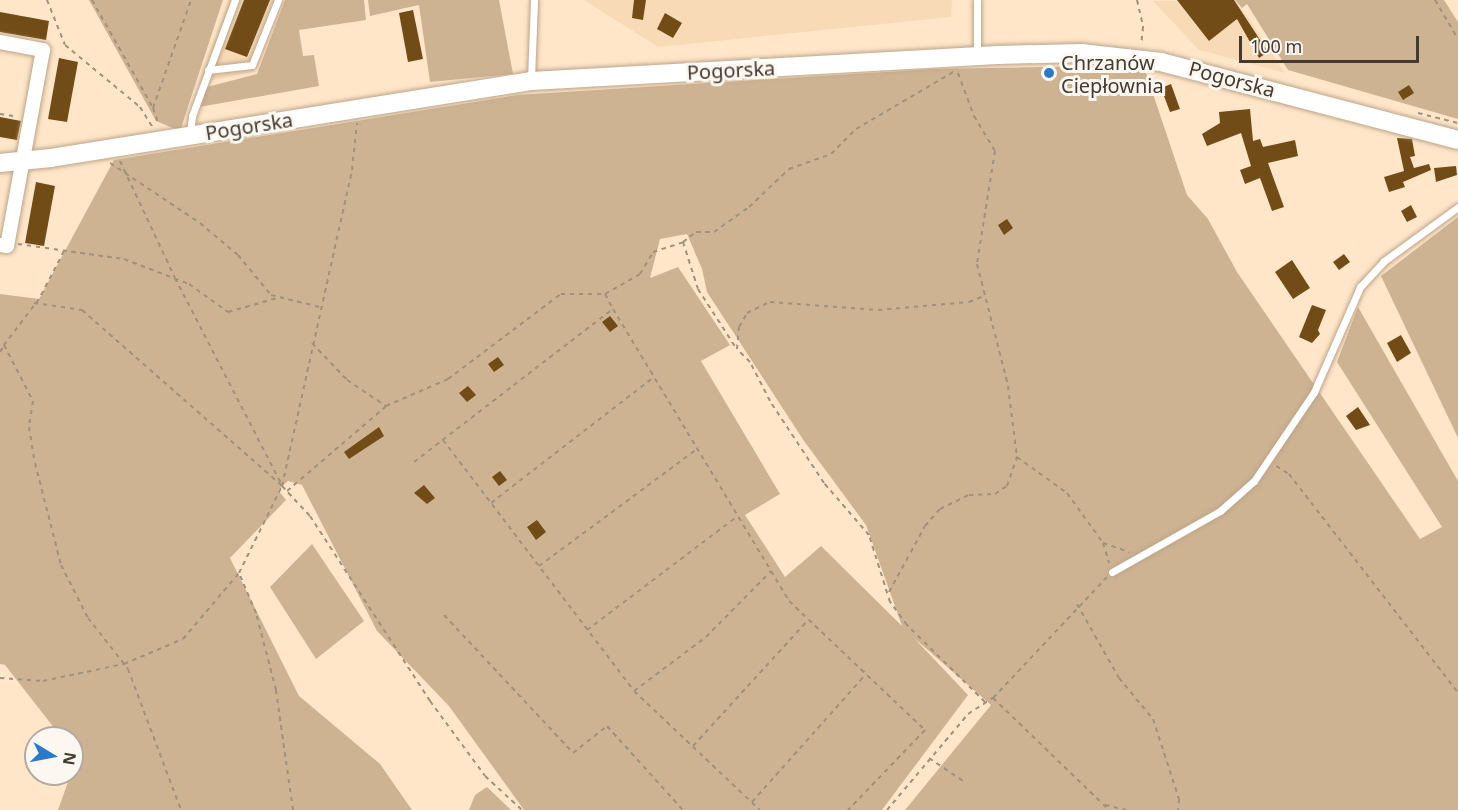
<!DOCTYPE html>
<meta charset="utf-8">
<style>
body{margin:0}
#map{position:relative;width:1458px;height:810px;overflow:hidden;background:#ffe6c9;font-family:"Noto Sans",sans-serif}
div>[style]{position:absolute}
.built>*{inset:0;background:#f8dab7}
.green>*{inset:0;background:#ceb393}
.building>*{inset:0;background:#714c17}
.path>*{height:2px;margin-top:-1px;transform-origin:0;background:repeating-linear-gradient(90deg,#a1907c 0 4.5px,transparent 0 9px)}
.roads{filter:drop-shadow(0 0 2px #bca489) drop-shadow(0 0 2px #bca489)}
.service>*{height:7px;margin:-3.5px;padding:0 3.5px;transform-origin:3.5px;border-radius:3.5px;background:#fff}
.minor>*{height:14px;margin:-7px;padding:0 7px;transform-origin:7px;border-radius:7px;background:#fff}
.tertiary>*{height:18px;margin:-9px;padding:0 9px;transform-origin:9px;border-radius:9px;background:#fff}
.dots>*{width:16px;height:16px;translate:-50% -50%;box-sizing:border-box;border:3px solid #fcf7f1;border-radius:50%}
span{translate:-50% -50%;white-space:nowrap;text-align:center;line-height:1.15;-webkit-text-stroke:6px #fcf7f1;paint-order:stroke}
.poi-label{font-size:20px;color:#443a2f}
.left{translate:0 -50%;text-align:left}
.street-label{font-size:20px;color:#443a2f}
.north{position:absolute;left:24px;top:726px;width:60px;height:60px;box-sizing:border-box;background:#fcf7f1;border:2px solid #b2aba3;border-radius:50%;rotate:100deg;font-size:16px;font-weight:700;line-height:24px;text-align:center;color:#443a2f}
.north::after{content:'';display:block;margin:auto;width:21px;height:27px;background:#297ac9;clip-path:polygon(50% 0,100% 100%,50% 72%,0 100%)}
.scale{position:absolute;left:1239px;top:36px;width:180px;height:27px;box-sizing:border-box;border:3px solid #443a2f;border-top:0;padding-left:8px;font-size:18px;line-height:21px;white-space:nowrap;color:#443a2f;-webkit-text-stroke:4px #fcf7f1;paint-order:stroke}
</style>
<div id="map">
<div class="built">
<i style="clip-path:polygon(230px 0,283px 0,254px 72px,199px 83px)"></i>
<i style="clip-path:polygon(584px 0,952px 0,951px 17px,658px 47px)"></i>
<i style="clip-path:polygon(1235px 0,1249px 19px,1285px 73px,1199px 50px,1153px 1px)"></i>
</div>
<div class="green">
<i style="clip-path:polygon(89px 0,223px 0,180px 131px,156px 121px)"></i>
<i style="clip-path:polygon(285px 0,364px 0,366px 20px,299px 30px,303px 56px,314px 55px,319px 86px,199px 107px,207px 87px,257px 74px)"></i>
<i style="clip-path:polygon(368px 0,499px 0,513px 74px,430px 82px,419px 5px,370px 16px)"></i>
<i style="clip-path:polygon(1235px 0,1444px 0,1458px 22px,1458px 119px,1288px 70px,1247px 4px,1242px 8px)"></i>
<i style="clip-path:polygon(evenodd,1098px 66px,1146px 73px,1187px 195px,1208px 219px,1237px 272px,1420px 539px,1442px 527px,1337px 362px,1358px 307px,1458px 481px,1458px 810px,905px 810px,991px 705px,914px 638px,968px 695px,882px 810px,524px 810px,449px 706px,377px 631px,302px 485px,288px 481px,278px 490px,286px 500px,230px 558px,299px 696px,380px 764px,412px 810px,58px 810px,77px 757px,72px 751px,72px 738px,62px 738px,5px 665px,0 664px,0 294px,39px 299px,114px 160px,517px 95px,934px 69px,1098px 66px,687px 234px,702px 269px,707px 292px,804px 441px,866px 525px,902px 626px,821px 546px,785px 577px,745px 515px,780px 494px,701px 361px,730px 345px,678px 267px,650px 278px,660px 239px,687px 234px)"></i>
<i style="clip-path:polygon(1458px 217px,1458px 438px,1381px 276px)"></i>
<i style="clip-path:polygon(312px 544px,364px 621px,316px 659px,270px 587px)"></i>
<i style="clip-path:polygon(487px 787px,511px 810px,469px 810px,475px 795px)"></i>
</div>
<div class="building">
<i style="clip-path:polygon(244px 0,270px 0,247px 57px,225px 49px)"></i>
<i style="clip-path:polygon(634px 0,646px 0,643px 20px,632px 18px)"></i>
<i style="clip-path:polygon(1177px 0,1234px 0,1268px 52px,1259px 58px,1237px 19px,1209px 41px)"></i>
<i style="clip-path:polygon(413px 10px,423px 59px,408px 62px,399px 13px)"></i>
<i style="clip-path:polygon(0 12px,49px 21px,46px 40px,0 32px)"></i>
<i style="clip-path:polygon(665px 13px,682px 23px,673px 38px,657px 29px)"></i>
<i style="clip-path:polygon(59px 58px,78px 62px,67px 122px,48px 119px)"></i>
<i style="clip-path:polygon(1171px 84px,1180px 109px,1170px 112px,1161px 88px)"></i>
<i style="clip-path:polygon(1409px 85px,1414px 93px,1403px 100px,1398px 92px)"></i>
<i style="clip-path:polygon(1250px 109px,1253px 141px,1260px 139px,1263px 147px,1295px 140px,1298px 156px,1268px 163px,1284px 207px,1272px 211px,1260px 178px,1245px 184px,1240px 170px,1251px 166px,1241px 133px,1207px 146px,1202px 134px,1220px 123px,1219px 112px)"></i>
<i style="clip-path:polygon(0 117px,21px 121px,17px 140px,0 137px)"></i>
<i style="clip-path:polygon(1397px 138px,1412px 139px,1415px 156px,1410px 157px,1414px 168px,1429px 164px,1431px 170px,1403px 182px,1405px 187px,1389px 192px,1384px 177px,1404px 171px)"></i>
<i style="clip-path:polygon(1456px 166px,1457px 175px,1436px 182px,1434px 168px)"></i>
<i style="clip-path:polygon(36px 182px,55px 186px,44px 246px,25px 243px)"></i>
<i style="clip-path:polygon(1411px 205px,1417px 217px,1407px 222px,1401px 211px)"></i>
<i style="clip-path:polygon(1007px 219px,1013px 228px,1004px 235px,998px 225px)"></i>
<i style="clip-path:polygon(1344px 254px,1350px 262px,1339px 270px,1333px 262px)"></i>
<i style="clip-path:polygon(1292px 260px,1310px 288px,1293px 299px,1275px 272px)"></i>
<i style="clip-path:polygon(1312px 305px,1326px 310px,1318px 330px,1320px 334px,1312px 343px,1299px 337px)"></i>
<i style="clip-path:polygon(610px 316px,618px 326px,610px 332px,602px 322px)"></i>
<i style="clip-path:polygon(1401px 335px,1411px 353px,1397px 362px,1387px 343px)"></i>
<i style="clip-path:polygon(498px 357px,504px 365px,494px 372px,488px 364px)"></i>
<i style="clip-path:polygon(468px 386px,476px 395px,467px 402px,459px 393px)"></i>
<i style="clip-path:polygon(1358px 407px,1370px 425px,1356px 430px,1346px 416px)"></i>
<i style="clip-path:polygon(379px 427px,384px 436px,349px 459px,344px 452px)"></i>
<i style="clip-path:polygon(500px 471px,507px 480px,499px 486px,492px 477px)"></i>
<i style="clip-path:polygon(424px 485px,435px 498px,427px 504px,414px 493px)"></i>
<i style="clip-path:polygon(537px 520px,546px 532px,536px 540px,527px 527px)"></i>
</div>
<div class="path">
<i style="left:47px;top:0;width:48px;rotate:68.2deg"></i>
<i style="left:65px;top:45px;width:97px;rotate:39.6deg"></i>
<i style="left:140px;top:107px;width:25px;rotate:58deg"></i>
<i style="left:92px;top:0;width:124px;rotate:60.5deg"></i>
<i style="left:153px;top:108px;width:114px;rotate:-70.6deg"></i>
<i style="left:1137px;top:0;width:28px;rotate:77deg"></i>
<i style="left:1143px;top:27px;width:18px;rotate:96deg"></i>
<i style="left:1435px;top:0;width:45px;rotate:59.5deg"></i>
<i style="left:958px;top:73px;width:46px;rotate:69.6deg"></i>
<i style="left:974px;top:116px;width:41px;rotate:59deg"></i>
<i style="left:995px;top:151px;width:114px;rotate:99.1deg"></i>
<i style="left:977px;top:264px;width:126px;rotate:75.7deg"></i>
<i style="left:1008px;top:386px;width:72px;rotate:82.8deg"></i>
<i style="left:1017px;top:457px;width:62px;rotate:35.8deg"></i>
<i style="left:1067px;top:493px;width:62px;rotate:54.2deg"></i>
<i style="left:1103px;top:543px;width:21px;rotate:73deg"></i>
<i style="left:153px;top:108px;width:18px;rotate:71deg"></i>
<i style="left:1418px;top:113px;width:41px;rotate:14deg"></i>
<i style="left:0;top:114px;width:18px;rotate:9deg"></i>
<i style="left:120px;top:161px;width:129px;rotate:64.8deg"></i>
<i style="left:175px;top:278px;width:231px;rotate:62.7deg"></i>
<i style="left:110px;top:163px;width:108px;rotate:33.7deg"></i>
<i style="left:200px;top:223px;width:50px;rotate:40.1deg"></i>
<i style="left:238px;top:255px;width:52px;rotate:50.5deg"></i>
<i style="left:271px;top:295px;width:50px;rotate:13.8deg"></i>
<i style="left:683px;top:242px;width:49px;rotate:72.3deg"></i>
<i style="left:698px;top:289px;width:70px;rotate:57.2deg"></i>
<i style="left:18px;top:244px;width:107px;rotate:8.1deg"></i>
<i style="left:124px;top:259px;width:70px;rotate:21deg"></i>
<i style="left:189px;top:284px;width:48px;rotate:35.7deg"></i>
<i style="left:228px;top:312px;width:51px;rotate:-15.9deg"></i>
<i style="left:64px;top:251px;width:54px;rotate:117.5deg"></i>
<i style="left:39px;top:299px;width:58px;rotate:127.3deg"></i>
<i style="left:4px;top:345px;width:63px;rotate:62.6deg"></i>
<i style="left:33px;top:401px;width:26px;rotate:99deg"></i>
<i style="left:29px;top:427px;width:36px;rotate:81deg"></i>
<i style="left:35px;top:463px;width:105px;rotate:75.7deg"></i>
<i style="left:61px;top:565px;width:59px;rotate:63deg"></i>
<i style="left:88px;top:618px;width:65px;rotate:51.9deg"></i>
<i style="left:128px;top:669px;width:151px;rotate:69.4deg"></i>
<i style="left:605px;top:294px;width:17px;rotate:62deg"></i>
<i style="left:34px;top:303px;width:49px;rotate:8.3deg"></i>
<i style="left:82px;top:310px;width:266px;rotate:41.3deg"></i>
<i style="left:282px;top:486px;width:41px;rotate:47deg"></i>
<i style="left:310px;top:516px;width:221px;rotate:57deg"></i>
<i style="left:430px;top:701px;width:93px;rotate:53.7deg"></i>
<i style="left:485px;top:776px;width:50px;rotate:42.6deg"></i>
<i style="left:312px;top:343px;width:51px;rotate:46.6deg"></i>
<i style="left:347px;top:380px;width:47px;rotate:33.7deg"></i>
<i style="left:386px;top:406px;width:68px;rotate:-23.5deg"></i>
<i style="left:448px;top:379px;width:141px;rotate:-37deg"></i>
<i style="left:561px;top:294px;width:44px"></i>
<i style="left:605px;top:294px;width:40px;rotate:-29.7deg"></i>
<i style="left:640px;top:274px;width:26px;rotate:-59deg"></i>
<i style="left:653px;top:252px;width:32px;rotate:-18deg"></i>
<i style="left:683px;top:242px;width:16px;rotate:-38deg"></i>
<i style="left:696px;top:232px;width:18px"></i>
<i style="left:714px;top:232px;width:43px;rotate:-35.5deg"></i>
<i style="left:749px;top:207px;width:55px;rotate:-43.5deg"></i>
<i style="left:789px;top:169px;width:45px;rotate:-19.7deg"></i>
<i style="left:831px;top:154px;width:35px;rotate:-45deg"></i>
<i style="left:856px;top:129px;width:113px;rotate:-30.4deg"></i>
<i style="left:0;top:352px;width:8px;rotate:-60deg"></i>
<i style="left:443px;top:440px;width:315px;rotate:52.7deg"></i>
<i style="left:634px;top:691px;width:173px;rotate:43.4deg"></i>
<i style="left:414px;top:462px;width:251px;rotate:-37.6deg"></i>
<i style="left:613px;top:309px;width:341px;rotate:58.9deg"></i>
<i style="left:789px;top:601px;width:187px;rotate:43.5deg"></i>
<i style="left:925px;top:730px;width:111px;rotate:133.9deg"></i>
<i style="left:1276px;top:466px;width:15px;rotate:32deg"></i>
<i style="left:1289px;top:474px;width:277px;rotate:52.3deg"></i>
<i style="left:287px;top:491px;width:130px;rotate:-40.6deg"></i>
<i style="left:491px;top:503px;width:206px;rotate:-37.7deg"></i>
<i style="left:1103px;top:543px;width:28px;rotate:19deg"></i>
<i style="left:539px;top:566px;width:197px;rotate:-36.5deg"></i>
<i style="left:889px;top:592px;width:75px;rotate:-61.4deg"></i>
<i style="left:925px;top:526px;width:23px;rotate:-49deg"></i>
<i style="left:940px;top:509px;width:32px;rotate:-26deg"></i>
<i style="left:969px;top:495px;width:26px;rotate:-2deg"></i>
<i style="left:995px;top:494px;width:14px;rotate:-34deg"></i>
<i style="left:1007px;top:486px;width:31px;rotate:-71deg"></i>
<i style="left:1077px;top:604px;width:85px;rotate:60.4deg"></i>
<i style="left:1119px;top:678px;width:53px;rotate:50.3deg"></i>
<i style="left:1153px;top:719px;width:84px;rotate:72deg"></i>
<i style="left:1179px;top:799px;width:11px;rotate:95deg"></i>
<i style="left:444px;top:615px;width:189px;rotate:46.9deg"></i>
<i style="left:573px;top:753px;width:43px;rotate:-38.5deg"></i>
<i style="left:607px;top:726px;width:113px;rotate:47.9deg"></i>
<i style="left:587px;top:630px;width:189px;rotate:-37.1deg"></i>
<i style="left:0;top:678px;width:43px;rotate:4deg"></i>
<i style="left:43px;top:681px;width:83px;rotate:-11.9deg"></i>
<i style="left:124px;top:664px;width:64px;rotate:-23deg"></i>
<i style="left:183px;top:639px;width:87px;rotate:-49.7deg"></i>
<i style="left:634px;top:691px;width:90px;rotate:-36.9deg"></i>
<i style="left:706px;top:637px;width:93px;rotate:-45.4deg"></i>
<i style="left:993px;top:698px;width:161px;rotate:44deg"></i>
<i style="left:985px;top:702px;width:110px;rotate:-135.4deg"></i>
<i style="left:907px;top:625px;width:29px;rotate:-126deg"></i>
<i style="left:890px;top:602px;width:70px;rotate:-107.4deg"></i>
<i style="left:869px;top:535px;width:69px;rotate:-130.9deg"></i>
<i style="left:824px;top:483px;width:98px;rotate:-123.4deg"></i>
<i style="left:770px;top:401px;width:44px;rotate:-117.1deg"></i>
<i style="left:750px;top:362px;width:18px;rotate:-135deg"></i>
<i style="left:737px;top:349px;width:22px;rotate:-85deg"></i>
<i style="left:739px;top:327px;width:16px;rotate:-60deg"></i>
<i style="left:747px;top:313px;width:25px;rotate:-26deg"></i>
<i style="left:770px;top:302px;width:108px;rotate:4.2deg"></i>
<i style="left:878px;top:310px;width:91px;rotate:-5deg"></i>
<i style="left:969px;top:302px;width:18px;rotate:-22deg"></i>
<i style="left:693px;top:746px;width:171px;rotate:-47.6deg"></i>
<i style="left:929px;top:758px;width:45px;rotate:34deg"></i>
<i style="left:752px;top:802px;width:171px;rotate:-48.3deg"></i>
<i style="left:1105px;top:805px;width:22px;rotate:13deg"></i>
<i style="left:293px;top:810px;width:121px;rotate:-98.1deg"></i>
<i style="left:276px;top:690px;width:80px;rotate:-104.6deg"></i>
<i style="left:256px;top:613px;width:43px;rotate:-113deg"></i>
<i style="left:239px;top:573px;width:97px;rotate:-63.7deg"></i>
<i style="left:282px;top:486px;width:324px;rotate:-77.5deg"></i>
<i style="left:352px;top:170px;width:47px;rotate:-83.9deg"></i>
<i style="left:887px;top:810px;width:126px;rotate:-49.8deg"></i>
<i style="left:968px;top:714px;width:30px;rotate:-33deg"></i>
<i style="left:993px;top:698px;width:166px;rotate:-46.7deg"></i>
</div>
<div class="roads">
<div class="service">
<i style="left:977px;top:54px;width:54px;rotate:-90deg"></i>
<i style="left:208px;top:70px;width:44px;rotate:-6.5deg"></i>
<i style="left:252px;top:65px;width:70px;rotate:-68.2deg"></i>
<i style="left:531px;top:79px;width:79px;rotate:-87.8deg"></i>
<i style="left:190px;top:133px;width:17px;rotate:-83deg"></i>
<i style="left:192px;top:116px;width:124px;rotate:-69.7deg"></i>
<i style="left:1112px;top:572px;width:124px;rotate:-29.5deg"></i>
<i style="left:1220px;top:511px;width:45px;rotate:-41.4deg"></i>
<i style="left:1254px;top:481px;width:107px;rotate:-56deg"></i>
<i style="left:1314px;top:392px;width:115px;rotate:-66.3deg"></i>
<i style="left:1360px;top:287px;width:35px;rotate:-47deg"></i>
<i style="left:1384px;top:261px;width:92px;rotate:-36.1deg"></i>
</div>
<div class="minor">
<i style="left:0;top:42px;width:44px;rotate:10.5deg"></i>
<i style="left:43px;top:50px;width:199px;rotate:100.4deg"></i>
<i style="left:7px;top:246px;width:7px;rotate:-172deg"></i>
</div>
<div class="tertiary">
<i style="left:0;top:163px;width:51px;rotate:-5.6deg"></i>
<i style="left:51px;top:158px;width:486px;rotate:-9.1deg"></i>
<i style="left:531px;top:81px;width:467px;rotate:-3.2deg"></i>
<i style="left:997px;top:55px;width:84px;rotate:-1.4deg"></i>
<i style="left:1081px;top:53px;width:81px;rotate:6.4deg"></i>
<i style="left:1161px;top:62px;width:307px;rotate:14.7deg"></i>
</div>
</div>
<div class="dots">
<i style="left:1049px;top:73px;background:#297ac9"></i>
</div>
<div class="poi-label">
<span class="left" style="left:1061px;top:74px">Chrzanów<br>Ciepłownia</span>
</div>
<div class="street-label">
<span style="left:731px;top:70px;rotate:-3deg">Pogorska</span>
<span style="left:1232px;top:79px;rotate:15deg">Pogorska</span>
<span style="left:249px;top:126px;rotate:-9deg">Pogorska</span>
</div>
<div class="north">N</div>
<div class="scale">100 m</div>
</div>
